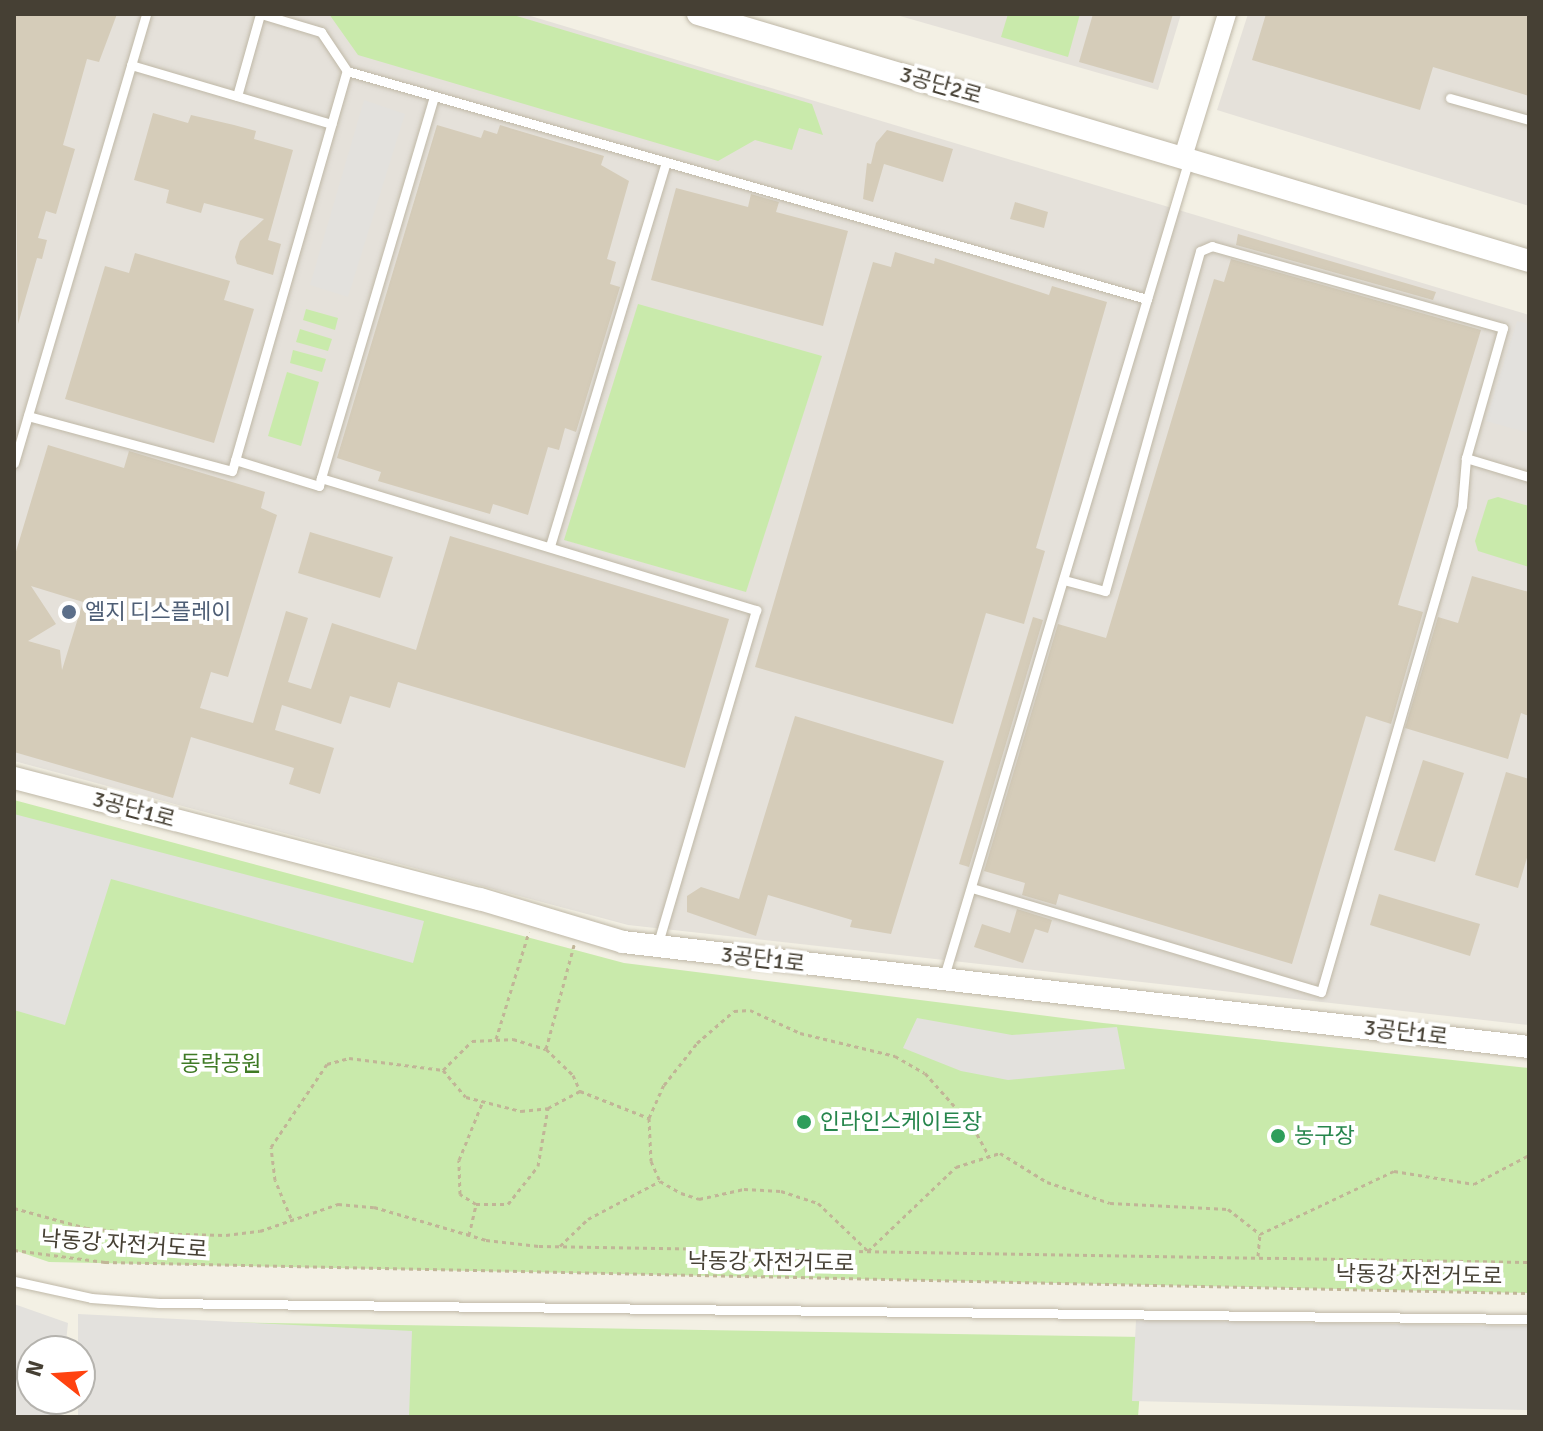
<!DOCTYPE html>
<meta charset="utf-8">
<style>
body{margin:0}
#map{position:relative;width:1543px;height:1431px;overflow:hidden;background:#f3f0e4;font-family:Signika,"Noto Sans KR",sans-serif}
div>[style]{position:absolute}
.industrial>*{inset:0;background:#e5e1da}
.green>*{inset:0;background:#c9eaab}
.parking>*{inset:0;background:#e3e1dd}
.building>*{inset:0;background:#d5ccb9}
.path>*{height:3px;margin-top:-1.5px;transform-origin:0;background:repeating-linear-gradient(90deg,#c1b597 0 4px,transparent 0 8px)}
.roads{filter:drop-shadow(0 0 2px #bfb8a7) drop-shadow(0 0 2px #bfb8a7)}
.service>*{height:9px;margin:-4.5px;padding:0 4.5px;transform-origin:4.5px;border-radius:4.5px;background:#fff}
.minor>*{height:18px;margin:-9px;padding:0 9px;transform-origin:9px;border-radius:9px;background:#fff}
.tertiary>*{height:22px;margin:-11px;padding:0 11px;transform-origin:11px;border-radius:11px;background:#fff}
.dots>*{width:22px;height:22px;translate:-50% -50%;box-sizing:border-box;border:4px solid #fff;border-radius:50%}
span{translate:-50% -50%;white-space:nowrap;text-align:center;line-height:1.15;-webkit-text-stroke:8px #fff;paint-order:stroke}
.street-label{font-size:22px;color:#464034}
.service-label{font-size:22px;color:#4e5e75}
.left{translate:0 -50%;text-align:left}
.park-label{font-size:22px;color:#3f7a25}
.leisure-label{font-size:22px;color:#27864d}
.frame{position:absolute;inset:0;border:16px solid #464034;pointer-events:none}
.north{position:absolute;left:16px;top:1335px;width:80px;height:80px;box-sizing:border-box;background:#fff;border:2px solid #b5b3ae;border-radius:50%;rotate:287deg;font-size:22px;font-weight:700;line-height:32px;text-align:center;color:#464034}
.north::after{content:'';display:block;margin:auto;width:28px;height:36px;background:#ff4310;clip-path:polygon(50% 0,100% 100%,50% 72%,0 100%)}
</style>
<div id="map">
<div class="industrial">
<i style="clip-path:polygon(14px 14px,524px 14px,1529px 315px,1529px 1025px,628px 925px,14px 761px)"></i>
<i style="clip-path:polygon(893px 14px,1181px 14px,1158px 90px)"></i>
<i style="clip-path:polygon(1248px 14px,1529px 14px,1529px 206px,1217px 110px)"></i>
</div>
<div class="green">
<i style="clip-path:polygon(329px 14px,510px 14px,812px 104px,823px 135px,799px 128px,792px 150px,755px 140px,718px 161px,358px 55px)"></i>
<i style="clip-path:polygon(1008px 14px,1080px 14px,1068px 57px,1001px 37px)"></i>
<i style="clip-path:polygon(638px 304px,822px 356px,746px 592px,564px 540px)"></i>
<i style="clip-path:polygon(306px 309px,338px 318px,335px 330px,303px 320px)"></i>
<i style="clip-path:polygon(300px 329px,332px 339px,328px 351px,296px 342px)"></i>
<i style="clip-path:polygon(293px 350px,326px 359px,322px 372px,290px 363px)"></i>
<i style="clip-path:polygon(287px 372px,319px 382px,301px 446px,268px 436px)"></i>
<i style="clip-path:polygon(1498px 497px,1529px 506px,1529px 567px,1478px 551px,1475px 541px,1488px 500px)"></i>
<i style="clip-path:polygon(14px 800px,624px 963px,1103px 1023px,1529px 1068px,1529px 1293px,49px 1262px,14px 1250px)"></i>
<i style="clip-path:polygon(82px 1320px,1144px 1337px,1138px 1417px,78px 1417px)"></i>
</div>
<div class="parking">
<i style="clip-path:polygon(364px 100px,405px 114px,348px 297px,310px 285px)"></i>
<i style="clip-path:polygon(1517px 321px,1529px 324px,1529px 433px,1486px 421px)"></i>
<i style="clip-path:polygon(14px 814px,424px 921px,413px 963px,111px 879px,65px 1025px,14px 1010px)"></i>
<i style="clip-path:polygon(917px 1018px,1012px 1035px,1117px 1027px,1125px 1069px,1008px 1080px,961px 1071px,903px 1048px)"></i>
<i style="clip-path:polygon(14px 1304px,68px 1323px,65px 1351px,32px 1351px,32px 1399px,61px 1399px,60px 1417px,14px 1417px)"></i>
<i style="clip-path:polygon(78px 1314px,412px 1331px,409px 1417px,78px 1417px)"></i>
<i style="clip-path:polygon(1136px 1320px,1529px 1326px,1529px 1410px,1132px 1401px)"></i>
</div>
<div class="building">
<i style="clip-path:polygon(14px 14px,117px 14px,99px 62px,87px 59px,63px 145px,75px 149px,56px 214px,46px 211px,38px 238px,47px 240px,42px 259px,37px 258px,18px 324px)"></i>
<i style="clip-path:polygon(1093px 14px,1173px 14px,1153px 83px,1079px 62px)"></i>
<i style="clip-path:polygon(1266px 14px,1529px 14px,1529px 96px,1433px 67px,1420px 110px,1252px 60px)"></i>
<i style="clip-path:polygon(153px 113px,188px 123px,191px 115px,234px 125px,256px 131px,254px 139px,293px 150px,268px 240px,281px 244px,273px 275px,237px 264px,235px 257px,240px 241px,264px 219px,204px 203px,201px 213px,166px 203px,169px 190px,134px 180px)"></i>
<i style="clip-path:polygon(437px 125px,481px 138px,484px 130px,497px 134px,500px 125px,604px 156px,601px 165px,629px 181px,607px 259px,616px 262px,610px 284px,620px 287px,576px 432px,565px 428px,559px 450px,548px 447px,528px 515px,493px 504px,490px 514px,378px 481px,381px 472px,337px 458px)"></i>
<i style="clip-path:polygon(887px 130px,953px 149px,943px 182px,884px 164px,873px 202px,863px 199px,867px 163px,871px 164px,876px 143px)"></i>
<i style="clip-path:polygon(676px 188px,748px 207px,751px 194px,779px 202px,776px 212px,848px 231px,823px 326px,651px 280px)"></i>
<i style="clip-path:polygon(1015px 202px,1048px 212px,1044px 228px,1010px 219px)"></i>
<i style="clip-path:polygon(1238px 234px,1436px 292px,1433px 300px,1236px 245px)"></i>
<i style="clip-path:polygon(895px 252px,934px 264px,935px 258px,1049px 295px,1052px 286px,1107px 302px,1036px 548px,1045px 551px,1024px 624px,986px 613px,953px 724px,755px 667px,873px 262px,891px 267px)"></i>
<i style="clip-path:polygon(135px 253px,230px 281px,224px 300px,254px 309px,214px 443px,65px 399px,105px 266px,129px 273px)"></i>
<i style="clip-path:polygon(1231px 259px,1481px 330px,1398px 605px,1423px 612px,1391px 724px,1366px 716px,1292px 964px,1059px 894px,1056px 905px,1022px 895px,1025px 883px,984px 871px,1058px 624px,1106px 638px,1214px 279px,1224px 282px)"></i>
<i style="clip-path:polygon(evenodd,48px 445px,124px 468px,129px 451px,265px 492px,261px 508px,277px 515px,228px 677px,211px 672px,200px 708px,253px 723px,286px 611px,308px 618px,288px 682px,311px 689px,332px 623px,416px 650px,450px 536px,729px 619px,685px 768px,398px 682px,390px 708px,350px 696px,341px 724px,282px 705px,275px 730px,334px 748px,320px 794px,289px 784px,294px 768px,191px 737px,173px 798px,14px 752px,14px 558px,48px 445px,31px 586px,83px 602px,62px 670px,60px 650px,28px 641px,56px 624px,31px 586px)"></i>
<i style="clip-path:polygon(310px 532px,393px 557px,380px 598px,298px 573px)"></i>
<i style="clip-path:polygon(1472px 576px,1529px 592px,1529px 716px,1521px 713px,1508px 759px,1405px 728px,1438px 617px,1458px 623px)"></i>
<i style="clip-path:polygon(1033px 617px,1043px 620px,969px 867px,959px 864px)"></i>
<i style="clip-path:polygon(795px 716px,944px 761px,891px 934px,850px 927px,852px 920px,768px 895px,756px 936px,687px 912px,687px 896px,701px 887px,739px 899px)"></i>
<i style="clip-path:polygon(1423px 760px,1464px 773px,1435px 862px,1394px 850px)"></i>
<i style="clip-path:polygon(1506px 772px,1529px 779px,1529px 851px,1518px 888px,1475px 875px)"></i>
<i style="clip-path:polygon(1379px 894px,1480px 924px,1470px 956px,1370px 925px)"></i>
<i style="clip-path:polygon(1017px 909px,1052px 920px,1048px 933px,1035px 929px,1023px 963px,974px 947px,982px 924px,1010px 933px)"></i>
</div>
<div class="path">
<i style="left:496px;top:1039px;width:112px;rotate:-72.9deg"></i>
<i style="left:546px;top:1049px;width:108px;rotate:-74.9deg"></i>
<i style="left:443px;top:1070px;width:41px;rotate:-45deg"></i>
<i style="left:472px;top:1041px;width:41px;rotate:-2.8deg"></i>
<i style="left:513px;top:1039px;width:34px;rotate:17deg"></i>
<i style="left:546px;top:1049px;width:37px;rotate:44deg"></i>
<i style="left:573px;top:1075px;width:17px;rotate:66deg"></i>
<i style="left:649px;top:1118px;width:36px;rotate:-66deg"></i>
<i style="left:664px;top:1085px;width:53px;rotate:-51.8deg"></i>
<i style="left:697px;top:1043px;width:49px;rotate:-40.9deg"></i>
<i style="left:734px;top:1011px;width:16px;rotate:-4deg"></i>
<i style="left:750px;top:1010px;width:55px;rotate:24.7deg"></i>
<i style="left:800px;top:1033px;width:98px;rotate:13.6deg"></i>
<i style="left:895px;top:1056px;width:34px;rotate:30deg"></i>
<i style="left:925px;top:1073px;width:72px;rotate:48.4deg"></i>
<i style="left:973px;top:1127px;width:33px;rotate:61deg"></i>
<i style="left:476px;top:1204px;width:32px"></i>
<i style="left:508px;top:1204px;width:48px;rotate:-51.7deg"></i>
<i style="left:538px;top:1166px;width:59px;rotate:-80.2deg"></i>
<i style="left:14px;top:1208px;width:75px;rotate:15.5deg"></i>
<i style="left:86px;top:1228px;width:52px;rotate:5.5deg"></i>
<i style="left:138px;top:1233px;width:88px;rotate:1.3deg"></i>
<i style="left:226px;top:1235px;width:34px;rotate:-7deg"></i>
<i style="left:260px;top:1231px;width:83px;rotate:-19.1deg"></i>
<i style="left:338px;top:1204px;width:36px;rotate:5deg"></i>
<i style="left:374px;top:1207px;width:117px;rotate:16.4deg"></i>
<i style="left:486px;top:1240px;width:53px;rotate:6.5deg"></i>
<i style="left:539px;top:1246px;width:990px;rotate:0.93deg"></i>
<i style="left:291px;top:1218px;width:41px;rotate:-112.8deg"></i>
<i style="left:275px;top:1180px;width:33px;rotate:-97deg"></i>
<i style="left:271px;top:1147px;width:100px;rotate:-56deg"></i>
<i style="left:327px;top:1064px;width:23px;rotate:-15deg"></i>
<i style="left:349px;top:1058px;width:95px;rotate:7.3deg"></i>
<i style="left:443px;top:1070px;width:35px;rotate:50deg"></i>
<i style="left:466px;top:1097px;width:57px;rotate:14.3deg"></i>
<i style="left:521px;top:1111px;width:27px;rotate:-6deg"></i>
<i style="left:548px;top:1108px;width:36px;rotate:-28deg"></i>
<i style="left:580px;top:1091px;width:74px;rotate:21.4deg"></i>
<i style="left:649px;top:1118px;width:43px;rotate:87.3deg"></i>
<i style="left:651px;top:1161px;width:22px;rotate:66deg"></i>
<i style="left:660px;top:1181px;width:24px;rotate:30deg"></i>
<i style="left:681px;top:1193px;width:19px;rotate:18deg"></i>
<i style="left:699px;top:1199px;width:46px;rotate:-12.5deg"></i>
<i style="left:744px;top:1189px;width:37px;rotate:3deg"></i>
<i style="left:781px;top:1191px;width:39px;rotate:18deg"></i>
<i style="left:818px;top:1203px;width:69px;rotate:43.8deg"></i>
<i style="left:868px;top:1251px;width:122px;rotate:-43.7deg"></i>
<i style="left:956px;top:1167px;width:46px;rotate:-17.7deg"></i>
<i style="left:1000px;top:1153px;width:55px;rotate:31.7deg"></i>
<i style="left:1047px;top:1182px;width:66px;rotate:18.4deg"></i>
<i style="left:1110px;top:1203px;width:118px;rotate:2.9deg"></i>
<i style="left:1228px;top:1209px;width:41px;rotate:38deg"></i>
<i style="left:1260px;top:1234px;width:148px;rotate:-25.2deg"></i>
<i style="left:1394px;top:1171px;width:81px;rotate:9.2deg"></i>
<i style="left:1474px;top:1184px;width:62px;rotate:-27.8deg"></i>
<i style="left:469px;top:1235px;width:32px;rotate:-77deg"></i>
<i style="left:476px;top:1204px;width:19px;rotate:-148deg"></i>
<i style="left:460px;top:1194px;width:34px;rotate:-92deg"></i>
<i style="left:459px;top:1160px;width:64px;rotate:-67.9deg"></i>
<i style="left:560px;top:1246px;width:39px;rotate:-44deg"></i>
<i style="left:588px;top:1219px;width:81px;rotate:-27.8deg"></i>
<i style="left:14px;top:1250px;width:92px;rotate:7.5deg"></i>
<i style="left:105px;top:1262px;width:1424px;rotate:1.25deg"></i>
<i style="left:1258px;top:1256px;width:22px;rotate:-85deg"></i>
</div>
<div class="roads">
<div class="service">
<i style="left:261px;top:14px;width:63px;rotate:16.7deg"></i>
<i style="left:321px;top:32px;width:47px;rotate:56.3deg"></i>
<i style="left:347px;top:71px;width:832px;rotate:15.91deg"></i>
<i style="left:131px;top:65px;width:209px;rotate:16.4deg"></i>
<i style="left:237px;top:96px;width:85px;rotate:-74.3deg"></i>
<i style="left:1450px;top:98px;width:82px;rotate:15.6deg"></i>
<i style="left:28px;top:416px;width:211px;rotate:15.1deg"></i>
<i style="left:232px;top:471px;width:416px;rotate:-74deg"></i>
<i style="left:1466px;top:458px;width:66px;rotate:16.8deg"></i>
<i style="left:235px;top:460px;width:88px;rotate:17.2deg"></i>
<i style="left:319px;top:486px;width:8px;rotate:-76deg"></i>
<i style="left:321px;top:478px;width:455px;rotate:16.9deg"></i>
<i style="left:756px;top:610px;width:351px;rotate:106.4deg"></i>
<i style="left:14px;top:463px;width:468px;rotate:-73.6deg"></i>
<i style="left:321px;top:478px;width:398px;rotate:-73.5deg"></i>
<i style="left:550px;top:546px;width:401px;rotate:-73.2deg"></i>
<i style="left:972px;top:888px;width:364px;rotate:16.6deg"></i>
<i style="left:1321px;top:992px;width:506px;rotate:-73.82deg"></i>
<i style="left:1462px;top:506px;width:48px;rotate:-85.2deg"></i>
<i style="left:1466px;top:458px;width:135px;rotate:-74.1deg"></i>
<i style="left:1503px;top:328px;width:302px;rotate:-164.3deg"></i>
<i style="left:1212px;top:246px;width:13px;rotate:157deg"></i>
<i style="left:1200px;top:251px;width:353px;rotate:105.6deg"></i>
<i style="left:1105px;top:591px;width:42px;rotate:-165deg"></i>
<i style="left:943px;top:980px;width:857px;rotate:-73.32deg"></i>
<i style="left:14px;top:1281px;width:79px;rotate:12.4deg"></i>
<i style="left:91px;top:1298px;width:68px;rotate:4.2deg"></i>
<i style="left:159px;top:1303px;width:1370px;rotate:0.67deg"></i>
</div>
<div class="minor">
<i style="left:1183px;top:157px;width:150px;rotate:-72.9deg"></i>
</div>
<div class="tertiary">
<i style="left:698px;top:14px;width:867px;rotate:16.55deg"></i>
<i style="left:14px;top:778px;width:481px;rotate:14.6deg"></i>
<i style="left:480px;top:899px;width:149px;rotate:16.7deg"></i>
<i style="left:623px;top:942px;width:912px;rotate:6.61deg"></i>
</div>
</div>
<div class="dots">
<i style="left:69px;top:612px;background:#5c6f8a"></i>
<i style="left:804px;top:1122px;background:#2e9e5b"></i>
<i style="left:1278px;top:1136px;background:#2e9e5b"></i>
</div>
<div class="street-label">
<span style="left:941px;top:85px;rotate:16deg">3공단2로</span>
<span style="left:134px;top:809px;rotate:15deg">3공단1로</span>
<span style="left:763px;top:959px;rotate:7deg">3공단1로</span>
<span style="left:1406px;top:1032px;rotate:7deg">3공단1로</span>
<span style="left:124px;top:1244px;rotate:4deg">낙동강 자전거도로</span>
<span style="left:771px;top:1262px;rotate:1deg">낙동강 자전거도로</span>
<span style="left:1419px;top:1275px;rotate:1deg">낙동강 자전거도로</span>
</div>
<div class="service-label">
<span class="left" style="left:85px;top:612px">엘지 디스플레이</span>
</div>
<div class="park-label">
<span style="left:221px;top:1064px">동락공원</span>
</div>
<div class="leisure-label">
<span class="left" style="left:820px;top:1122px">인라인스케이트장</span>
<span class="left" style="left:1294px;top:1136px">농구장</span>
</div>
<div class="frame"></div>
<div class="north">N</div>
</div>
